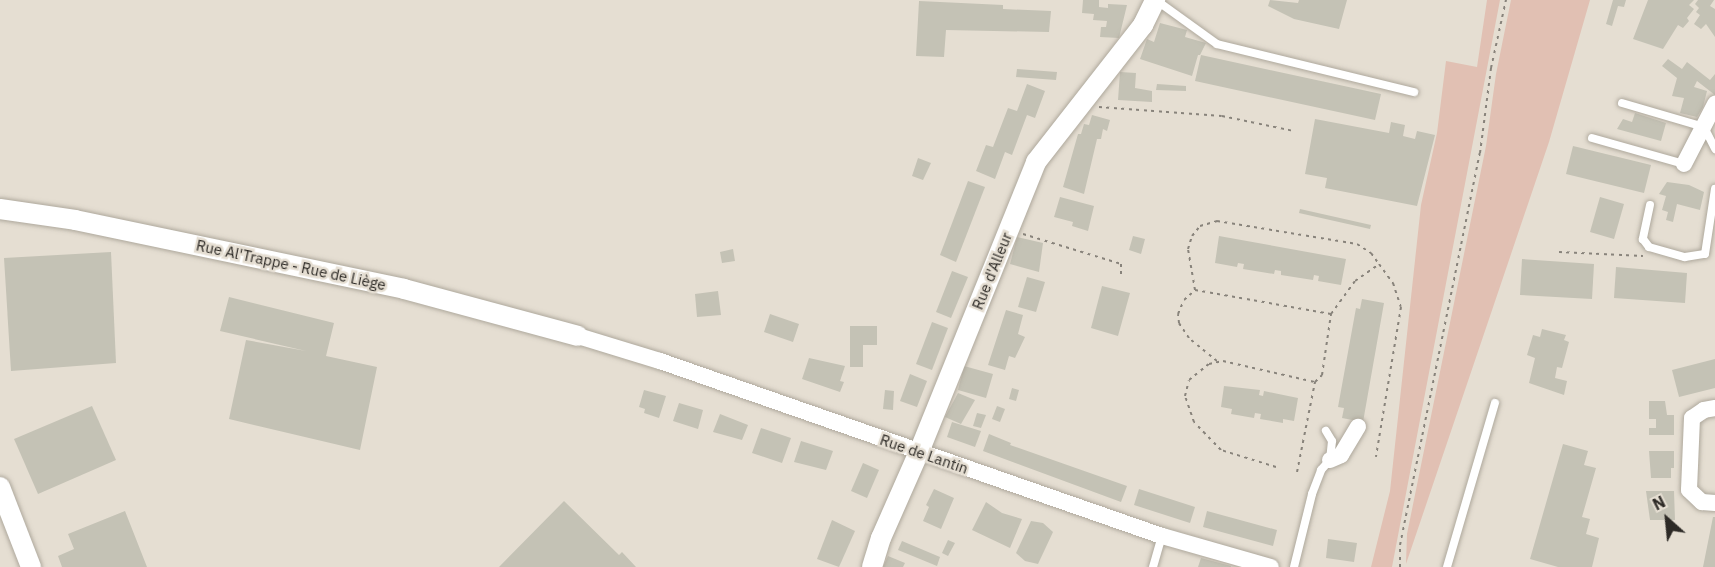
<!DOCTYPE html>
<meta charset="utf-8">
<style>
body{margin:0}
#map{position:relative;width:1715px;height:567px;overflow:hidden;background:#e5ded2;font-family:"IBM Plex Sans",sans-serif}
div>[style]{position:absolute}
.green>*{inset:0;background:#e1c0b3}
.building>*{inset:0;background:#c4c2b5}
.path>*{height:2px;margin-top:-1px;transform-origin:0;background:repeating-linear-gradient(90deg,#88837b 0 3px,transparent 0 7.5px)}
.roads{filter:drop-shadow(0 0 2px #aea89c) drop-shadow(0 0 2px #aea89c)}
.service>*{height:8px;margin:-4px;padding:0 4px;transform-origin:4px;border-radius:4px;background:#fff}
.minor>*{height:16px;margin:-8px;padding:0 8px;transform-origin:8px;border-radius:8px;background:#fff}
.tertiary>*{height:20px;margin:-10px;padding:0 10px;transform-origin:10px;border-radius:10px;background:#fff}
span{translate:-50% -50%;white-space:nowrap;text-align:center;line-height:1.15;-webkit-text-stroke:5px #e5ded2;paint-order:stroke}
.street-label{font-size:15px;color:#2d2a26}
.north{position:absolute;left:1637px;top:489px;width:60px;height:60px;-webkit-text-stroke:4px #e5ded2;paint-order:stroke;rotate:333deg;font-size:16px;font-weight:700;line-height:24px;text-align:center;color:#2d2a26}
.north::after{content:'';display:block;margin:auto;width:21px;height:27px;background:#2d2a26;clip-path:polygon(50% 0,100% 100%,50% 72%,0 100%)}
</style>
<div id="map">
<div class="green">
<i style="clip-path:polygon(1487px 0,1500px 0,1392px 567px,1371px 567px,1390px 491px,1421px 205px,1437px 133px,1446px 61px,1477px 67px)"></i>
<i style="clip-path:polygon(1511px 0,1590px 0,1549px 142px,1406px 564px,1407px 534px,1486px 146px,1496px 74px)"></i>
</div>
<div class="building">
<i style="clip-path:polygon(1083px 0,1099px 0,1099px 7px,1108px 8px,1108px 4px,1127px 5px,1119px 38px,1100px 37px,1101px 27px,1106px 27px,1107px 21px,1093px 20px,1094px 14px,1082px 13px)"></i>
<i style="clip-path:polygon(1270px 0,1298px 3px,1299px 0,1347px 0,1339px 29px,1294px 19px,1268px 6px)"></i>
<i style="clip-path:polygon(1613px 0,1626px 0,1624px 7px,1618px 6px,1612px 26px,1606px 24px)"></i>
<i style="clip-path:polygon(1648px 0,1694px 0,1689px 5px,1694px 9px,1687px 18px,1689px 21px,1683px 28px,1678px 25px,1663px 49px,1633px 39px)"></i>
<i style="clip-path:polygon(1698px 0,1714px 0,1710px 6px,1715px 9px,1715px 37px,1706px 24px,1701px 29px,1694px 24px,1700px 15px,1696px 12px,1699px 8px,1695px 4px)"></i>
<i style="clip-path:polygon(919px 1px,1003px 5px,1003px 9px,1051px 11px,1049px 32px,946px 30px,944px 57px,916px 56px)"></i>
<i style="clip-path:polygon(1160px 23px,1187px 30px,1185px 37px,1206px 43px,1200px 55px,1198px 55px,1192px 76px,1140px 59px,1147px 39px,1154px 42px)"></i>
<i style="clip-path:polygon(1201px 55px,1381px 94px,1375px 120px,1195px 81px)"></i>
<i style="clip-path:polygon(1668px 59px,1682px 69px,1687px 62px,1710px 80px,1715px 74px,1715px 95px,1697px 81px,1694px 87px,1707px 91px,1703px 107px,1697px 117px,1680px 113px,1684px 98px,1672px 96px,1677px 78px,1662px 66px)"></i>
<i style="clip-path:polygon(1017px 69px,1057px 72px,1056px 80px,1016px 77px)"></i>
<i style="clip-path:polygon(1120px 72px,1136px 73px,1135px 88px,1152px 91px,1152px 102px,1118px 100px)"></i>
<i style="clip-path:polygon(1027px 84px,1045px 91px,1035px 118px,1027px 115px,1012px 155px,1005px 152px,995px 179px,976px 171px,986px 145px,993px 147px,1008px 108px,1017px 111px)"></i>
<i style="clip-path:polygon(1157px 84px,1186px 86px,1186px 91px,1156px 90px)"></i>
<i style="clip-path:polygon(1635px 113px,1666px 123px,1661px 141px,1617px 129px,1623px 119px,1632px 122px)"></i>
<i style="clip-path:polygon(1092px 115px,1110px 120px,1107px 131px,1103px 129px,1101px 139px,1097px 139px,1084px 194px,1063px 187px,1078px 134px,1081px 134px,1084px 124px,1089px 125px)"></i>
<i style="clip-path:polygon(1315px 119px,1389px 133px,1391px 122px,1405px 125px,1403px 136px,1415px 139px,1417px 131px,1435px 135px,1417px 206px,1325px 188px,1327px 178px,1305px 174px)"></i>
<i style="clip-path:polygon(1573px 146px,1651px 165px,1644px 193px,1566px 174px)"></i>
<i style="clip-path:polygon(918px 158px,931px 163px,923px 180px,912px 176px)"></i>
<i style="clip-path:polygon(968px 181px,985px 187px,956px 262px,940px 255px)"></i>
<i style="clip-path:polygon(1667px 182px,1689px 185px,1704px 192px,1700px 210px,1677px 204px,1673px 222px,1666px 220px,1668px 212px,1662px 210px,1666px 196px,1659px 194px)"></i>
<i style="clip-path:polygon(1060px 197px,1094px 206px,1088px 231px,1072px 226px,1073px 222px,1054px 217px)"></i>
<i style="clip-path:polygon(1600px 197px,1624px 204px,1614px 239px,1590px 232px)"></i>
<i style="clip-path:polygon(1300px 209px,1371px 225px,1370px 229px,1299px 213px)"></i>
<i style="clip-path:polygon(1133px 236px,1145px 239px,1141px 254px,1129px 250px)"></i>
<i style="clip-path:polygon(1219px 236px,1346px 259px,1341px 285px,1318px 281px,1319px 276px,1314px 275px,1313px 280px,1281px 275px,1281px 271px,1275px 270px,1274px 274px,1243px 269px,1244px 264px,1238px 263px,1237px 267px,1215px 263px)"></i>
<i style="clip-path:polygon(1017px 237px,1043px 243px,1039px 272px,1010px 264px)"></i>
<i style="clip-path:polygon(733px 249px,735px 261px,722px 263px,720px 252px)"></i>
<i style="clip-path:polygon(111px 252px,116px 363px,11px 371px,4px 258px)"></i>
<i style="clip-path:polygon(1522px 259px,1594px 264px,1592px 299px,1520px 295px)"></i>
<i style="clip-path:polygon(1616px 267px,1687px 273px,1685px 303px,1614px 298px)"></i>
<i style="clip-path:polygon(952px 271px,968px 277px,951px 318px,936px 312px)"></i>
<i style="clip-path:polygon(1027px 277px,1045px 282px,1036px 312px,1018px 307px)"></i>
<i style="clip-path:polygon(1102px 286px,1130px 293px,1118px 336px,1091px 328px)"></i>
<i style="clip-path:polygon(718px 291px,721px 315px,697px 317px,695px 294px)"></i>
<i style="clip-path:polygon(229px 297px,334px 323px,326px 356px,377px 367px,360px 450px,229px 419px,246px 340px,306px 351px,220px 331px)"></i>
<i style="clip-path:polygon(1362px 299px,1384px 303px,1363px 422px,1342px 418px,1344px 408px,1338px 407px,1356px 308px,1360px 309px)"></i>
<i style="clip-path:polygon(1006px 310px,1023px 315px,1018px 334px,1025px 337px,1015px 358px,1009px 356px,1005px 370px,988px 365px)"></i>
<i style="clip-path:polygon(770px 314px,799px 324px,793px 342px,764px 332px)"></i>
<i style="clip-path:polygon(932px 322px,948px 328px,932px 370px,916px 364px)"></i>
<i style="clip-path:polygon(850px 326px,877px 326px,877px 345px,863px 345px,863px 367px,850px 367px)"></i>
<i style="clip-path:polygon(1542px 329px,1566px 335px,1564px 340px,1569px 342px,1562px 368px,1557px 367px,1555px 378px,1567px 381px,1564px 395px,1529px 383px,1535px 358px,1527px 355px,1533px 335px,1540px 337px)"></i>
<i style="clip-path:polygon(809px 358px,845px 366px,840px 381px,844px 382px,840px 392px,802px 379px)"></i>
<i style="clip-path:polygon(1715px 359px,1715px 388px,1679px 397px,1672px 370px)"></i>
<i style="clip-path:polygon(964px 366px,993px 374px,986px 398px,958px 390px)"></i>
<i style="clip-path:polygon(910px 374px,927px 381px,917px 407px,900px 401px)"></i>
<i style="clip-path:polygon(1224px 386px,1260px 390px,1259px 395px,1263px 396px,1264px 391px,1298px 398px,1294px 421px,1283px 419px,1283px 423px,1260px 419px,1261px 414px,1255px 413px,1254px 418px,1231px 414px,1232px 409px,1221px 407px)"></i>
<i style="clip-path:polygon(1012px 388px,1019px 390px,1016px 401px,1009px 399px)"></i>
<i style="clip-path:polygon(644px 390px,666px 396px,659px 418px,644px 413px,645px 409px,639px 407px)"></i>
<i style="clip-path:polygon(885px 390px,894px 391px,893px 410px,883px 409px)"></i>
<i style="clip-path:polygon(958px 393px,975px 400px,961px 424px,945px 417px)"></i>
<i style="clip-path:polygon(1649px 401px,1665px 401px,1667px 415px,1674px 415px,1674px 435px,1649px 435px,1649px 428px,1656px 428px,1656px 419px,1649px 419px)"></i>
<i style="clip-path:polygon(679px 403px,703px 410px,698px 429px,673px 421px)"></i>
<i style="clip-path:polygon(92px 406px,116px 460px,38px 494px,14px 439px)"></i>
<i style="clip-path:polygon(997px 406px,1005px 409px,1000px 422px,992px 419px)"></i>
<i style="clip-path:polygon(977px 413px,986px 415px,981px 428px,973px 426px)"></i>
<i style="clip-path:polygon(720px 414px,748px 425px,742px 440px,713px 432px)"></i>
<i style="clip-path:polygon(952px 422px,981px 431px,975px 447px,947px 437px)"></i>
<i style="clip-path:polygon(761px 428px,791px 438px,782px 463px,752px 453px)"></i>
<i style="clip-path:polygon(989px 434px,1011px 443px,1010px 445px,1127px 486px,1121px 502px,983px 451px)"></i>
<i style="clip-path:polygon(801px 441px,833px 451px,826px 470px,794px 462px)"></i>
<i style="clip-path:polygon(1563px 444px,1588px 451px,1584px 465px,1596px 468px,1582px 517px,1590px 519px,1586px 534px,1599px 538px,1592px 567px,1558px 567px,1530px 559px)"></i>
<i style="clip-path:polygon(1649px 451px,1674px 451px,1674px 468px,1671px 468px,1671px 478px,1651px 478px)"></i>
<i style="clip-path:polygon(863px 463px,879px 470px,867px 498px,851px 491px)"></i>
<i style="clip-path:polygon(934px 489px,954px 498px,941px 529px,923px 521px,929px 507px,926px 505px)"></i>
<i style="clip-path:polygon(1139px 489px,1195px 507px,1190px 523px,1134px 505px)"></i>
<i style="clip-path:polygon(1646px 491px,1674px 491px,1675px 520px,1650px 520px)"></i>
<i style="clip-path:polygon(564px 501px,619px 555px,622px 552px,636px 567px,499px 567px)"></i>
<i style="clip-path:polygon(986px 502px,1002px 513px,1022px 519px,1010px 548px,972px 530px)"></i>
<i style="clip-path:polygon(125px 511px,147px 567px,62px 567px,58px 556px,74px 549px,68px 534px)"></i>
<i style="clip-path:polygon(1207px 511px,1277px 530px,1273px 546px,1203px 527px)"></i>
<i style="clip-path:polygon(1713px 517px,1715px 517px,1715px 567px,1703px 567px)"></i>
<i style="clip-path:polygon(832px 520px,855px 531px,839px 567px,817px 559px)"></i>
<i style="clip-path:polygon(1031px 521px,1043px 523px,1053px 532px,1038px 564px,1025px 561px,1016px 553px)"></i>
<i style="clip-path:polygon(1328px 539px,1357px 543px,1354px 562px,1326px 558px)"></i>
<i style="clip-path:polygon(948px 540px,955px 543px,948px 556px,942px 553px)"></i>
<i style="clip-path:polygon(902px 541px,940px 557px,937px 566px,898px 550px)"></i>
<i style="clip-path:polygon(888px 556px,905px 563px,903px 567px,883px 567px)"></i>
<i style="clip-path:polygon(1201px 558px,1231px 566px,1231px 567px,1198px 567px)"></i>
</div>
<div class="path">
<i style="left:1099px;top:107px;width:123px;rotate:4.2deg"></i>
<i style="left:1222px;top:116px;width:74px;rotate:11.8deg"></i>
<i style="left:1023px;top:234px;width:102px;rotate:17deg"></i>
<i style="left:1121px;top:264px;width:11px;rotate:90deg"></i>
<i style="left:1559px;top:252px;width:84px;rotate:2.7deg"></i>
<i style="left:1195px;top:290px;width:42px;rotate:-99.7deg"></i>
<i style="left:1188px;top:249px;width:14px;rotate:-73deg"></i>
<i style="left:1192px;top:236px;width:13px;rotate:-51deg"></i>
<i style="left:1200px;top:226px;width:18px;rotate:-16deg"></i>
<i style="left:1217px;top:221px;width:142px;rotate:9.3deg"></i>
<i style="left:1357px;top:244px;width:17px;rotate:33deg"></i>
<i style="left:1371px;top:253px;width:14px;rotate:54deg"></i>
<i style="left:1217px;top:361px;width:36px;rotate:-141deg"></i>
<i style="left:1189px;top:338px;width:18px;rotate:-124deg"></i>
<i style="left:1179px;top:323px;width:9px;rotate:-96deg"></i>
<i style="left:1178px;top:314px;width:15px;rotate:-67deg"></i>
<i style="left:1184px;top:300px;width:15px;rotate:-42deg"></i>
<i style="left:1195px;top:290px;width:138px;rotate:10deg"></i>
<i style="left:1331px;top:314px;width:41px;rotate:-54deg"></i>
<i style="left:1355px;top:281px;width:29px;rotate:-35deg"></i>
<i style="left:1379px;top:264px;width:24px;rotate:54deg"></i>
<i style="left:1393px;top:283px;width:25px;rotate:72deg"></i>
<i style="left:1401px;top:307px;width:152px;rotate:99.5deg"></i>
<i style="left:1276px;top:467px;width:58px;rotate:-162.8deg"></i>
<i style="left:1221px;top:450px;width:39px;rotate:-134deg"></i>
<i style="left:1194px;top:422px;width:28px;rotate:-109deg"></i>
<i style="left:1185px;top:396px;width:16px;rotate:-76deg"></i>
<i style="left:1189px;top:380px;width:26px;rotate:-39deg"></i>
<i style="left:1209px;top:364px;width:14px;rotate:-12deg"></i>
<i style="left:1223px;top:361px;width:94px;rotate:12.9deg"></i>
<i style="left:1297px;top:472px;width:92px;rotate:-78.7deg"></i>
<i style="left:1315px;top:382px;width:10px;rotate:-45deg"></i>
<i style="left:1322px;top:375px;width:62px;rotate:-81.6deg"></i>
<i style="left:1400px;top:567px;width:22px;rotate:-90deg"></i>
<i style="left:1400px;top:545px;width:400px;rotate:-78.5deg"></i>
<i style="left:1480px;top:153px;width:86px;rotate:-82.6deg"></i>
<i style="left:1491px;top:68px;width:70px;rotate:-77.6deg"></i>
</div>
<div class="roads">
<div class="service">
<i style="left:1156px;top:0;width:75px;rotate:35.8deg"></i>
<i style="left:1217px;top:44px;width:203px;rotate:13.7deg"></i>
<i style="left:1622px;top:103px;width:85px;rotate:16.3deg"></i>
<i style="left:1704px;top:127px;width:25px;rotate:63deg"></i>
<i style="left:1592px;top:138px;width:96px;rotate:15.8deg"></i>
<i style="left:1650px;top:205px;width:35px;rotate:102deg"></i>
<i style="left:1643px;top:239px;width:10px;rotate:53deg"></i>
<i style="left:1649px;top:247px;width:37px;rotate:16deg"></i>
<i style="left:1685px;top:257px;width:20px;rotate:-9deg"></i>
<i style="left:1705px;top:254px;width:66px;rotate:-81.3deg"></i>
<i style="left:1153px;top:567px;width:32px;rotate:-74deg"></i>
<i style="left:1294px;top:567px;width:75px;rotate:-76.1deg"></i>
<i style="left:1312px;top:494px;width:26px;rotate:-69deg"></i>
<i style="left:1321px;top:470px;width:13px;rotate:-48deg"></i>
<i style="left:1330px;top:460px;width:19px;rotate:-84deg"></i>
<i style="left:1332px;top:441px;width:12px;rotate:-121deg"></i>
<i style="left:1447px;top:567px;width:171px;rotate:-73.7deg"></i>
</div>
<div class="minor">
<i style="left:1684px;top:164px;width:68px;rotate:-62.7deg"></i>
<i style="left:578px;top:336px;width:86px;rotate:17deg"></i>
<i style="left:660px;top:361px;width:532px;rotate:19.22deg"></i>
<i style="left:1162px;top:536px;width:113px;rotate:15.9deg"></i>
<i style="left:1715px;top:408px;width:11px;rotate:170deg"></i>
<i style="left:1704px;top:410px;width:14px;rotate:146deg"></i>
<i style="left:1692px;top:418px;width:72px;rotate:92.4deg"></i>
<i style="left:1689px;top:490px;width:18px;rotate:43deg"></i>
<i style="left:1702px;top:502px;width:13px;rotate:4deg"></i>
<i style="left:1330px;top:460px;width:12px;rotate:-24deg"></i>
<i style="left:1341px;top:455px;width:33px;rotate:-59deg"></i>
</div>
<div class="tertiary">
<i style="left:0;top:209px;width:76px;rotate:8.3deg"></i>
<i style="left:75px;top:220px;width:336px;rotate:11.8deg"></i>
<i style="left:404px;top:289px;width:180px;rotate:15.1deg"></i>
<i style="left:0;top:487px;width:86px;rotate:68.8deg"></i>
<i style="left:872px;top:567px;width:30px;rotate:-73deg"></i>
<i style="left:881px;top:538px;width:94px;rotate:-66.2deg"></i>
<i style="left:919px;top:452px;width:313px;rotate:-68deg"></i>
<i style="left:1036px;top:162px;width:174px;rotate:-52deg"></i>
<i style="left:1143px;top:25px;width:28px;rotate:-64deg"></i>
</div>
</div>
<div class="street-label">
<span style="left:291px;top:265px;rotate:12deg">Rue Al'Trappe - Rue de Liège</span>
<span style="left:992px;top:271px;rotate:-68deg">Rue d'Alleur</span>
<span style="left:924px;top:454px;rotate:19deg">Rue de Lantin</span>
</div>
<div class="north">N</div>
</div>
